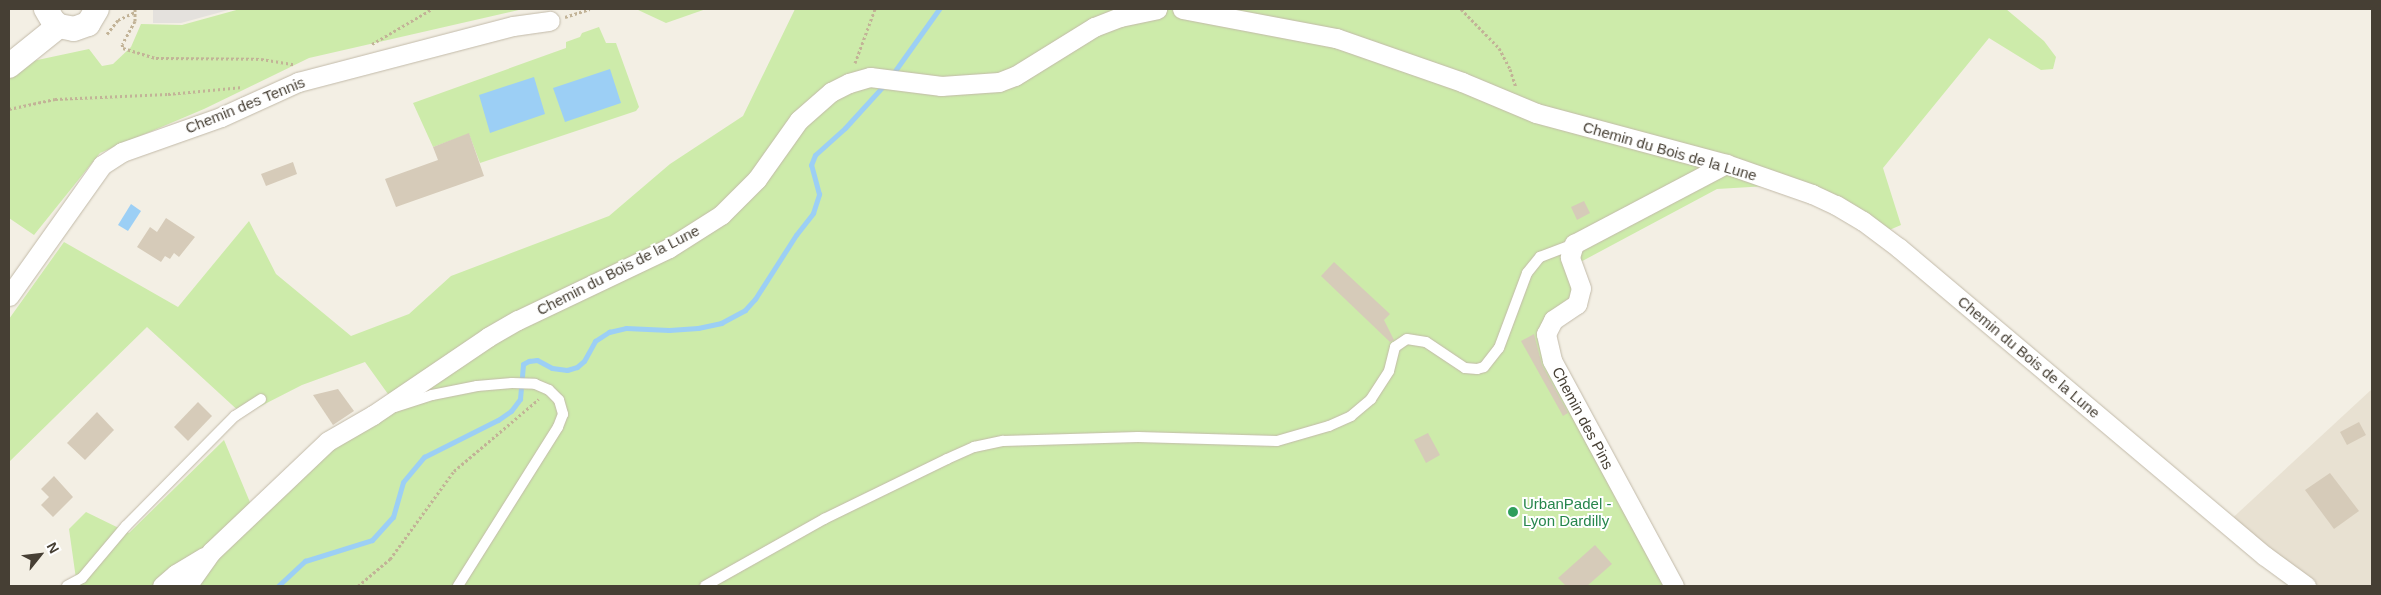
<!DOCTYPE html>
<style>
body{margin:0}
#map{position:relative;width:2381px;height:595px;overflow:hidden;background:#f3efe4;font-family:Helvetica,sans-serif}
div>[style]{position:absolute}
.residential>*{inset:0;background:#e8e1d2}
.green>*{inset:0;background:#cdebaa}
.parking>*{inset:0;background:#e4e1dd}
.water>*{inset:0;background:#9ccff5}
.stream>*{height:5px;margin:-2.5px;padding:0 2.5px;transform-origin:2.5px;border-radius:2.5px;background:#9ccff5}
.building>*{inset:0;background:#d6cbb9}
.path>*{height:3px;margin-top:-1.5px;transform-origin:0;background:repeating-linear-gradient(90deg,#c2b397 0 2.5px,transparent 0 5px)}
.roads{filter:drop-shadow(0 0 1px #c2baa9) drop-shadow(0 0 1px #c2baa9)}
.service>*{height:10px;margin:-5px;padding:0 5px;transform-origin:5px;border-radius:5px;background:#fff}
.minor>*{height:19px;margin:-9.5px;padding:0 9.5px;transform-origin:9.5px;border-radius:9.5px;background:#fff}
.tertiary>*{height:24px;margin:-12px;padding:0 12px;transform-origin:12px;border-radius:12px;background:#fff}
.dots>*{width:14px;height:14px;translate:-50% -50%;box-sizing:border-box;border:2px solid #fff;border-radius:50%}
span{translate:-50% -50%;white-space:nowrap;text-align:center;line-height:1.15;-webkit-text-stroke:4px #fff;paint-order:stroke}
.street-label{font-size:15px;color:#463f34}
.leisure-label{font-size:15px;color:#27864d}
.left{translate:0 -50%;text-align:left}
.frame{position:absolute;inset:0;border:10px solid #463f34;pointer-events:none}
.north{position:absolute;left:15px;top:530px;width:50px;height:50px;-webkit-text-stroke:4px #fff;paint-order:stroke;rotate:61deg;font-size:14px;font-weight:700;line-height:20px;text-align:center;color:#463f34}
.north::after{content:'';display:block;margin:auto;width:18px;height:22px;background:#463f34;clip-path:polygon(50% 0,100% 100%,50% 72%,0 100%)}
</style>
<div id="map">
<div class="residential">
<i style="clip-path:polygon(2372px 389px,2372px 586px,2306px 586px,2226px 524px)"></i>
</div>
<div class="green">
<i style="clip-path:polygon(240px 9px,523px 9px,309px 58px,204px 109px,100px 153px,34px 235px,9px 218px,9px 71px,28px 62px,89px 49px,102px 66px,113px 64px,131px 47px,141px 24px,182px 25px)"></i>
<i style="clip-path:polygon(636px 9px,706px 9px,666px 23px)"></i>
<i style="clip-path:polygon(795px 9px,2006px 9px,2044px 41px,2056px 57px,2053px 69px,2041px 70px,1989px 38px,1883px 168px,1901px 225px,1880px 234px,1786px 185px,1717px 189px,1573px 266px,1581px 288px,1546px 334px,1674px 586px,77px 586px,69px 529px,86px 512px,129px 533px,224px 440px,257px 519px,330px 449px,398px 408px,365px 362px,302px 385px,243px 415px,147px 327px,9px 462px,9px 319px,64px 242px,178px 307px,249px 221px,276px 274px,351px 336px,409px 314px,451px 276px,609px 216px,670px 164px,743px 116px)"></i>
<i style="clip-path:polygon(599px 27px,606px 43px,616px 43px,639px 107px,636px 111px,480px 163px,469px 134px,433px 147px,413px 103px,566px 48px,566px 42px,580px 37px,582px 33px)"></i>
</div>
<div class="parking">
<i style="clip-path:polygon(153px 9px,232px 9px,181px 23px,153px 23px)"></i>
</div>
<div class="water">
<i style="clip-path:polygon(610px 69px,621px 103px,565px 122px,553px 88px)"></i>
<i style="clip-path:polygon(534px 77px,545px 114px,490px 133px,479px 95px)"></i>
<i style="clip-path:polygon(131px 204px,141px 211px,128px 231px,118px 225px)"></i>
</div>
<div class="stream">
<i style="left:892px;top:75px;width:81px;rotate:-54.5deg"></i>
<i style="left:278px;top:586px;width:37px;rotate:-43deg"></i>
<i style="left:305px;top:561px;width:70px;rotate:-17.4deg"></i>
<i style="left:372px;top:540px;width:31px;rotate:-48deg"></i>
<i style="left:393px;top:517px;width:36px;rotate:-74deg"></i>
<i style="left:403px;top:482px;width:33px;rotate:-50deg"></i>
<i style="left:424px;top:457px;width:83px;rotate:-26.6deg"></i>
<i style="left:498px;top:420px;width:16px;rotate:-35deg"></i>
<i style="left:511px;top:411px;width:15px;rotate:-53deg"></i>
<i style="left:520px;top:399px;width:35px;rotate:-85deg"></i>
<i style="left:523px;top:364px;width:7px;rotate:-27deg"></i>
<i style="left:529px;top:361px;width:8px;rotate:-7deg"></i>
<i style="left:537px;top:360px;width:17px;rotate:28deg"></i>
<i style="left:552px;top:368px;width:15px;rotate:8deg"></i>
<i style="left:567px;top:370px;width:10px;rotate:-17deg"></i>
<i style="left:577px;top:367px;width:9px;rotate:-41deg"></i>
<i style="left:584px;top:361px;width:23px;rotate:-61deg"></i>
<i style="left:595px;top:341px;width:17px;rotate:-33deg"></i>
<i style="left:609px;top:332px;width:17px;rotate:-13deg"></i>
<i style="left:626px;top:328px;width:43px;rotate:2.7deg"></i>
<i style="left:669px;top:330px;width:29px;rotate:-4deg"></i>
<i style="left:698px;top:328px;width:24px;rotate:-12deg"></i>
<i style="left:721px;top:323px;width:27px;rotate:-28deg"></i>
<i style="left:745px;top:310px;width:15px;rotate:-48deg"></i>
<i style="left:755px;top:299px;width:76px;rotate:-57.4deg"></i>
<i style="left:796px;top:235px;width:28px;rotate:-52deg"></i>
<i style="left:813px;top:213px;width:20px;rotate:-72deg"></i>
<i style="left:819px;top:194px;width:30px;rotate:-105deg"></i>
<i style="left:811px;top:165px;width:11px;rotate:-68deg"></i>
<i style="left:815px;top:155px;width:40px;rotate:-42deg"></i>
<i style="left:845px;top:128px;width:59px;rotate:-47.7deg"></i>
</div>
<div class="building">
<i style="clip-path:polygon(469px 133px,484px 176px,396px 207px,385px 179px,438px 160px,433px 147px)"></i>
<i style="clip-path:polygon(293px 162px,297px 174px,266px 186px,261px 174px)"></i>
<i style="clip-path:polygon(1584px 201px,1590px 213px,1577px 220px,1571px 207px)"></i>
<i style="clip-path:polygon(166px 218px,195px 237px,179px 257px,174px 253px,170px 259px,165px 256px,161px 262px,137px 247px,150px 227px,157px 232px)"></i>
<i style="clip-path:polygon(1334px 262px,1390px 314px,1384px 320px,1394px 340px,1390px 342px,1321px 276px)"></i>
<i style="clip-path:polygon(1534px 334px,1542px 365px,1568px 413px,1563px 416px,1521px 341px)"></i>
<i style="clip-path:polygon(338px 389px,354px 411px,333px 425px,313px 395px)"></i>
<i style="clip-path:polygon(198px 402px,212px 416px,188px 441px,174px 427px)"></i>
<i style="clip-path:polygon(97px 412px,114px 430px,85px 460px,67px 443px)"></i>
<i style="clip-path:polygon(2359px 422px,2366px 435px,2347px 445px,2340px 432px)"></i>
<i style="clip-path:polygon(1428px 433px,1440px 455px,1426px 463px,1414px 440px)"></i>
<i style="clip-path:polygon(2330px 473px,2359px 511px,2334px 529px,2305px 490px)"></i>
<i style="clip-path:polygon(54px 476px,73px 497px,53px 517px,41px 505px,49px 497px,41px 489px)"></i>
<i style="clip-path:polygon(1595px 545px,1612px 564px,1587px 586px,1566px 586px,1558px 578px)"></i>
</div>
<div class="path">
<i style="left:135px;top:9px;width:12px;rotate:90deg"></i>
<i style="left:135px;top:21px;width:26px;rotate:119deg"></i>
<i style="left:122px;top:44px;width:4px;rotate:76deg"></i>
<i style="left:123px;top:48px;width:34px;rotate:17deg"></i>
<i style="left:156px;top:58px;width:105px;rotate:0.5deg"></i>
<i style="left:261px;top:59px;width:33px;rotate:9deg"></i>
<i style="left:1461px;top:9px;width:54px;rotate:45.7deg"></i>
<i style="left:1499px;top:48px;width:24px;rotate:62deg"></i>
<i style="left:1510px;top:69px;width:19px;rotate:72deg"></i>
<i style="left:565px;top:17px;width:26px;rotate:-18deg"></i>
<i style="left:107px;top:34px;width:18px;rotate:-52deg"></i>
<i style="left:118px;top:20px;width:19px;rotate:-25deg"></i>
<i style="left:372px;top:44px;width:69px;rotate:-30.3deg"></i>
<i style="left:855px;top:63px;width:58px;rotate:-69.7deg"></i>
<i style="left:9px;top:109px;width:47px;rotate:-12.3deg"></i>
<i style="left:55px;top:99px;width:113px;rotate:-2.5deg"></i>
<i style="left:168px;top:94px;width:75px;rotate:-5.3deg"></i>
<i style="left:358px;top:586px;width:42px;rotate:-40.2deg"></i>
<i style="left:390px;top:559px;width:109px;rotate:-54deg"></i>
<i style="left:454px;top:471px;width:111px;rotate:-40.3deg"></i>
</div>
<div class="roads">
<div class="service">
<i style="left:395px;top:407px;width:39px;rotate:-18deg"></i>
<i style="left:432px;top:395px;width:46px;rotate:-11.3deg"></i>
<i style="left:477px;top:386px;width:35px;rotate:-5deg"></i>
<i style="left:512px;top:383px;width:23px;rotate:2deg"></i>
<i style="left:535px;top:384px;width:15px;rotate:23deg"></i>
<i style="left:549px;top:390px;width:14px;rotate:45deg"></i>
<i style="left:559px;top:400px;width:15px;rotate:74deg"></i>
<i style="left:563px;top:414px;width:14px;rotate:111deg"></i>
<i style="left:558px;top:427px;width:188px;rotate:122.2deg"></i>
<i style="left:67px;top:586px;width:17px;rotate:-28deg"></i>
<i style="left:82px;top:578px;width:68px;rotate:-49.8deg"></i>
<i style="left:126px;top:526px;width:155px;rotate:-45.3deg"></i>
<i style="left:235px;top:416px;width:31px;rotate:-33deg"></i>
<i style="left:705px;top:586px;width:137px;rotate:-29.4deg"></i>
<i style="left:824px;top:519px;width:137px;rotate:-26deg"></i>
<i style="left:947px;top:459px;width:30px;rotate:-24deg"></i>
<i style="left:974px;top:447px;width:30px;rotate:-12deg"></i>
<i style="left:1003px;top:441px;width:135px;rotate:-1.7deg"></i>
<i style="left:1138px;top:437px;width:139px;rotate:1.6deg"></i>
<i style="left:1277px;top:441px;width:54px;rotate:-16.1deg"></i>
<i style="left:1329px;top:426px;width:24px;rotate:-24deg"></i>
<i style="left:1351px;top:416px;width:26px;rotate:-40deg"></i>
<i style="left:1371px;top:399px;width:33px;rotate:-57deg"></i>
<i style="left:1389px;top:371px;width:25px;rotate:-76deg"></i>
<i style="left:1395px;top:347px;width:14px;rotate:-34deg"></i>
<i style="left:1407px;top:339px;width:19px;rotate:9deg"></i>
<i style="left:1426px;top:342px;width:47px;rotate:33.7deg"></i>
<i style="left:1465px;top:368px;width:12px;rotate:5deg"></i>
<i style="left:1477px;top:369px;width:7px;rotate:-16deg"></i>
<i style="left:1484px;top:367px;width:24px;rotate:-52deg"></i>
<i style="left:1499px;top:348px;width:80px;rotate:-69.5deg"></i>
<i style="left:1527px;top:273px;width:21px;rotate:-51deg"></i>
<i style="left:1540px;top:257px;width:36px;rotate:-21deg"></i>
</div>
<div class="minor">
<i style="left:1182px;top:9px;width:157px;rotate:10.7deg"></i>
<i style="left:1336px;top:38px;width:133px;rotate:19.2deg"></i>
<i style="left:1462px;top:82px;width:80px;rotate:22.7deg"></i>
<i style="left:1536px;top:113px;width:197px;rotate:15deg"></i>
<i style="left:1726px;top:164px;width:91px;rotate:19.2deg"></i>
<i style="left:1812px;top:194px;width:26px;rotate:25deg"></i>
<i style="left:1836px;top:205px;width:31px;rotate:31deg"></i>
<i style="left:1863px;top:221px;width:45px;rotate:36.9deg"></i>
<i style="left:1899px;top:248px;width:478px;rotate:40.1deg"></i>
<i style="left:2265px;top:556px;width:51px;rotate:36.2deg"></i>
<i style="left:9px;top:296px;width:161px;rotate:-54.6deg"></i>
<i style="left:102px;top:165px;width:24px;rotate:-33deg"></i>
<i style="left:122px;top:152px;width:105px;rotate:-19.5deg"></i>
<i style="left:221px;top:117px;width:85px;rotate:-24.4deg"></i>
<i style="left:298px;top:82px;width:222px;rotate:-14.6deg"></i>
<i style="left:513px;top:26px;width:37px;rotate:-8deg"></i>
<i style="left:162px;top:586px;width:18px;rotate:-41deg"></i>
<i style="left:176px;top:574px;width:33px;rotate:-31deg"></i>
<i style="left:187px;top:586px;width:42px;rotate:-54.8deg"></i>
<i style="left:211px;top:552px;width:161px;rotate:-43.5deg"></i>
<i style="left:328px;top:441px;width:52px;rotate:-30deg"></i>
<i style="left:373px;top:415px;width:139px;rotate:-34.1deg"></i>
<i style="left:488px;top:337px;width:34px;rotate:-30deg"></i>
<i style="left:518px;top:320px;width:167px;rotate:-25.5deg"></i>
<i style="left:669px;top:248px;width:62px;rotate:-32.4deg"></i>
<i style="left:721px;top:215px;width:51px;rotate:-45deg"></i>
<i style="left:757px;top:179px;width:72px;rotate:-54.6deg"></i>
<i style="left:799px;top:120px;width:43px;rotate:-41.2deg"></i>
<i style="left:831px;top:92px;width:20px;rotate:-27deg"></i>
<i style="left:849px;top:83px;width:22px;rotate:-16deg"></i>
<i style="left:870px;top:77px;width:72px;rotate:7.2deg"></i>
<i style="left:941px;top:86px;width:58px;rotate:-3.9deg"></i>
<i style="left:999px;top:82px;width:17px;rotate:-21deg"></i>
<i style="left:1015px;top:76px;width:93px;rotate:-31.8deg"></i>
<i style="left:1094px;top:27px;width:28px;rotate:-21deg"></i>
<i style="left:1120px;top:17px;width:38px;rotate:-12deg"></i>
<i style="left:1674px;top:586px;width:257px;rotate:-118.4deg"></i>
<i style="left:1552px;top:360px;width:27px;rotate:-103deg"></i>
<i style="left:1546px;top:334px;width:16px;rotate:-63deg"></i>
<i style="left:1553px;top:320px;width:29px;rotate:-34deg"></i>
<i style="left:1577px;top:304px;width:16px;rotate:-76deg"></i>
<i style="left:1581px;top:288px;width:33px;rotate:-110deg"></i>
<i style="left:1570px;top:257px;width:14px;rotate:-73deg"></i>
<i style="left:1574px;top:244px;width:172px;rotate:-27.8deg"></i>
</div>
<div class="tertiary">
<i style="left:46px;top:9px;width:14px;rotate:60deg"></i>
<i style="left:53px;top:21px;width:8px;rotate:40deg"></i>
<i style="left:59px;top:26px;width:15px;rotate:11deg"></i>
<i style="left:74px;top:29px;width:15px;rotate:-20deg"></i>
<i style="left:88px;top:24px;width:17px;rotate:-59deg"></i>
<i style="left:9px;top:66px;width:64px;rotate:-38.7deg"></i>
</div>
</div>
<div class="dots">
<i style="left:1513px;top:512px;background:#2e9e5b"></i>
</div>
<div class="street-label">
<span style="left:245px;top:105px;rotate:-22deg">Chemin des Tennis</span>
<span style="left:1670px;top:151px;rotate:16deg">Chemin du Bois de la Lune</span>
<span style="left:618px;top:270px;rotate:-27deg">Chemin du Bois de la Lune</span>
<span style="left:2029px;top:357px;rotate:40deg">Chemin du Bois de la Lune</span>
<span style="left:1583px;top:418px;rotate:62deg">Chemin des Pins</span>
</div>
<div class="leisure-label">
<span class="left" style="left:1523px;top:512px">UrbanPadel -<br>Lyon Dardilly</span>
</div>
<div class="frame"></div>
<div class="north">N</div>
</div>
